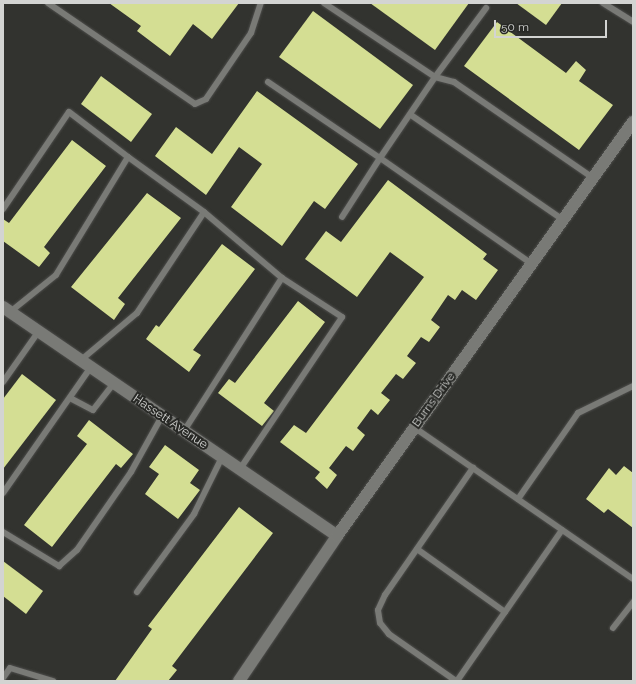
<!DOCTYPE html>
<style>
body{margin:0}
#map{position:relative;width:636px;height:684px;overflow:hidden;background:#32332f;font-family:Raleway,sans-serif}
div>[style]{position:absolute}
.building>*{inset:0;background:#d4de93}
.roads{filter:drop-shadow(0 0 1px #4e4e4c) drop-shadow(0 0 1px #4e4e4c)}
.lane>*{height:6px;margin:-3px;padding:0 3px;transform-origin:3px;border-radius:3px;background:#797a76}
.street>*{height:12px;margin:-6px;padding:0 6px;transform-origin:6px;border-radius:6px;background:#797a76}
span{translate:-50% -50%;white-space:nowrap;text-align:center;line-height:1.15;-webkit-text-stroke:4px #282926;paint-order:stroke}
.street-label{font-size:12px;color:#d3d4d2}
.frame{position:absolute;inset:0;border:4px solid #d3d4d2;pointer-events:none}
.scale{position:absolute;left:494px;top:20px;width:113px;height:18px;box-sizing:border-box;border:2px solid #d3d4d2;border-top:0;padding-left:5px;font-size:12px;line-height:14px;white-space:nowrap;color:#d3d4d2;-webkit-text-stroke:3px #282926;paint-order:stroke}
</style>
<div id="map">
<div class="building">
<i style="clip-path:polygon(109px 3px,239px 3px,212px 39px,193px 24px,170px 56px,137px 31px,141px 26px)"></i>
<i style="clip-path:polygon(370px 3px,469px 3px,435px 50px)"></i>
<i style="clip-path:polygon(516px 3px,562px 3px,546px 25px)"></i>
<i style="clip-path:polygon(313px 11px,413px 85px,380px 129px,279px 57px)"></i>
<i style="clip-path:polygon(497px 22px,566px 73px,576px 61px,586px 70px,579px 81px,613px 105px,579px 150px,464px 66px)"></i>
<i style="clip-path:polygon(101px 76px,152px 114px,131px 142px,81px 104px)"></i>
<i style="clip-path:polygon(257px 91px,358px 164px,325px 209px,314px 201px,282px 246px,231px 207px,262px 164px,239px 147px,206px 195px,155px 156px,176px 127px,212px 154px)"></i>
<i style="clip-path:polygon(72px 140px,106px 166px,44px 247px,50px 253px,39px 267px,3px 241px,3px 219px,9px 223px)"></i>
<i style="clip-path:polygon(388px 180px,487px 254px,483px 259px,498px 270px,476px 300px,462px 290px,455px 300px,448px 295px,431px 320px,440px 327px,429px 342px,421px 337px,407px 356px,416px 363px,403px 379px,396px 374px,381px 393px,390px 400px,378px 415px,371px 409px,357px 428px,365px 435px,353px 451px,346px 446px,329px 468px,337px 475px,327px 489px,315px 478px,320px 472px,280px 442px,294px 425px,306px 433px,424px 277px,390px 252px,357px 297px,305px 259px,326px 231px,341px 242px)"></i>
<i style="clip-path:polygon(147px 193px,181px 218px,118px 298px,125px 304px,114px 320px,71px 287px)"></i>
<i style="clip-path:polygon(222px 244px,255px 269px,193px 350px,201px 355px,189px 372px,146px 339px,156px 325px,159px 327px)"></i>
<i style="clip-path:polygon(298px 301px,325px 322px,264px 403px,274px 411px,262px 426px,218px 393px,229px 379px,235px 383px)"></i>
<i style="clip-path:polygon(22px 374px,56px 400px,3px 469px,3px 399px)"></i>
<i style="clip-path:polygon(89px 420px,133px 454px,121px 468px,116px 464px,52px 547px,24px 525px,87px 444px,77px 436px)"></i>
<i style="clip-path:polygon(165px 445px,199px 470px,190px 483px,200px 490px,178px 519px,145px 494px,159px 474px,149px 467px)"></i>
<i style="clip-path:polygon(624px 466px,633px 473px,633px 528px,608px 509px,604px 513px,586px 499px,609px 468px,616px 475px)"></i>
<i style="clip-path:polygon(239px 507px,273px 533px,172px 666px,177px 670px,168px 681px,115px 681px,152px 629px,148px 626px)"></i>
<i style="clip-path:polygon(3px 561px,43px 591px,26px 614px,3px 596px)"></i>
</div>
<div class="roads">
<div class="lane">
<i style="left:48px;top:3px;width:178px;rotate:34.5deg"></i>
<i style="left:195px;top:104px;width:12px;rotate:-24deg"></i>
<i style="left:206px;top:99px;width:80px;rotate:-55.7deg"></i>
<i style="left:251px;top:33px;width:32px;rotate:-72deg"></i>
<i style="left:324px;top:3px;width:133px;rotate:33.7deg"></i>
<i style="left:435px;top:77px;width:86px;rotate:-53.5deg"></i>
<i style="left:603px;top:3px;width:36px;rotate:32deg"></i>
<i style="left:268px;top:82px;width:135px;rotate:34.2deg"></i>
<i style="left:380px;top:158px;width:70px;rotate:122.8deg"></i>
<i style="left:411px;top:115px;width:185px;rotate:34.6deg"></i>
<i style="left:3px;top:209px;width:117px;rotate:-55.8deg"></i>
<i style="left:69px;top:112px;width:74px;rotate:37.3deg"></i>
<i style="left:128px;top:157px;width:138px;rotate:121.4deg"></i>
<i style="left:56px;top:275px;width:59px;rotate:141.2deg"></i>
<i style="left:532px;top:264px;width:185px;rotate:-145.1deg"></i>
<i style="left:380px;top:158px;width:98px;rotate:-55.8deg"></i>
<i style="left:435px;top:77px;width:20px;rotate:15deg"></i>
<i style="left:454px;top:82px;width:169px;rotate:34.6deg"></i>
<i style="left:81px;top:360px;width:73px;rotate:-40deg"></i>
<i style="left:137px;top:313px;width:121px;rotate:-56.4deg"></i>
<i style="left:204px;top:212px;width:94px;rotate:-144.1deg"></i>
<i style="left:3px;top:382px;width:62px;rotate:-54.8deg"></i>
<i style="left:70px;top:398px;width:26px;rotate:28deg"></i>
<i style="left:93px;top:410px;width:34px;rotate:-52deg"></i>
<i style="left:415px;top:428px;width:265px;rotate:34.7deg"></i>
<i style="left:184px;top:431px;width:182px;rotate:-57.4deg"></i>
<i style="left:282px;top:278px;width:102px;rotate:-139.8deg"></i>
<i style="left:240px;top:469px;width:183px;rotate:-56.1deg"></i>
<i style="left:342px;top:317px;width:72px;rotate:-147deg"></i>
<i style="left:3px;top:493px;width:154px;rotate:-55.1deg"></i>
<i style="left:518px;top:499px;width:105px;rotate:-55.1deg"></i>
<i style="left:578px;top:413px;width:61px;rotate:-26.1deg"></i>
<i style="left:3px;top:532px;width:66px;rotate:31.3deg"></i>
<i style="left:59px;top:566px;width:24px;rotate:-42deg"></i>
<i style="left:77px;top:550px;width:95px;rotate:-55.3deg"></i>
<i style="left:131px;top:472px;width:64px;rotate:-61deg"></i>
<i style="left:417px;top:549px;width:108px;rotate:35.6deg"></i>
<i style="left:505px;top:612px;width:100px;rotate:-55.2deg"></i>
<i style="left:137px;top:592px;width:97px;rotate:-53.8deg"></i>
<i style="left:194px;top:514px;width:64px;rotate:-63.8deg"></i>
<i style="left:613px;top:628px;width:33px;rotate:-52deg"></i>
<i style="left:3px;top:678px;width:12px;rotate:-55deg"></i>
<i style="left:10px;top:668px;width:45px;rotate:16.8deg"></i>
<i style="left:456px;top:681px;width:82px;rotate:-145deg"></i>
<i style="left:389px;top:634px;width:14px;rotate:-129deg"></i>
<i style="left:380px;top:623px;width:13px;rotate:-99deg"></i>
<i style="left:378px;top:610px;width:17px;rotate:-65deg"></i>
<i style="left:385px;top:595px;width:155px;rotate:-55.3deg"></i>
<i style="left:457px;top:681px;width:84px;rotate:-55.2deg"></i>
</div>
<div class="street">
<i style="left:3px;top:307px;width:405px;rotate:34.4deg"></i>
<i style="left:239px;top:681px;width:175px;rotate:-55.9deg"></i>
<i style="left:337px;top:536px;width:509px;rotate:-54.44deg"></i>
</div>
</div>
<div class="street-label">
<span style="left:434px;top:400px;rotate:-54deg">Burns Drive</span>
<span style="left:170px;top:422px;rotate:34deg">Hassett Avenue</span>
</div>
<div class="frame"></div>
<div class="scale">50 m</div>
</div>
